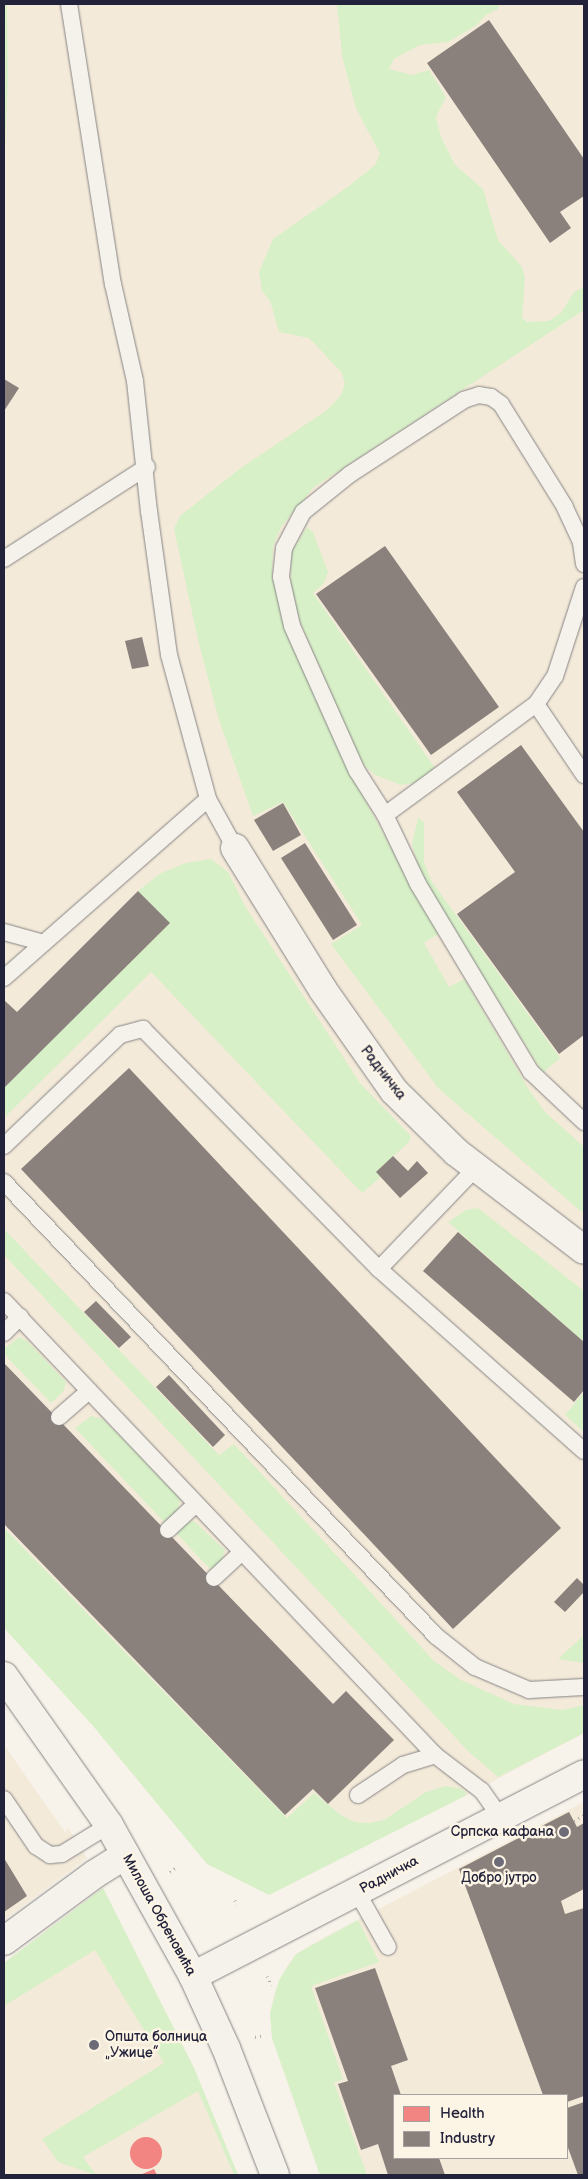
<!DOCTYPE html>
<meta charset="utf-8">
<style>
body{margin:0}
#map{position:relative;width:588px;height:2179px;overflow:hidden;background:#f7f3ea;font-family:"Balsamiq Sans",sans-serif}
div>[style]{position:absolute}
.built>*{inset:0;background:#f4ead9}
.green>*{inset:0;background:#d8f0c7}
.health>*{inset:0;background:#f28482}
.round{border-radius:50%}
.industry>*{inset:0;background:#8a817c}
.path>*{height:3px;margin-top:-1.5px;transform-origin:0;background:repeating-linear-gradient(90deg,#b0aead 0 1px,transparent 0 5px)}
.roads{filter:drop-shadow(0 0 1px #868485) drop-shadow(0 0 1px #868485)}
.service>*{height:16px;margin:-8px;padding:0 8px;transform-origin:8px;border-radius:8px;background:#f5f2ec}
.minor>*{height:28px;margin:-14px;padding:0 14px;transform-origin:14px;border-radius:14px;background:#f5f2ec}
.tertiary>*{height:28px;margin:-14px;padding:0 14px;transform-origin:14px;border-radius:14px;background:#f5f2ec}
.dots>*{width:14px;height:14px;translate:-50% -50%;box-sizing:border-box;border:2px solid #fcf5e5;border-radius:50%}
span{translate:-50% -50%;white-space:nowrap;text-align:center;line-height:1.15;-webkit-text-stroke:5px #fcf5e5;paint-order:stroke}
.street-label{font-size:14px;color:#22223b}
.poi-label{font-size:14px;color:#22223b}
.right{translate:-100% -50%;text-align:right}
.left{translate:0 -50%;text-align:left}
.frame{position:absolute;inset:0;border:5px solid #22223b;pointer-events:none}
.legend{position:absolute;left:393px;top:2094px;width:175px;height:65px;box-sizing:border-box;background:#fcf5e5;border:1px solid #a5a1a1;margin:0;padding:6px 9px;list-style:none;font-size:15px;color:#22223b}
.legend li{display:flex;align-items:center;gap:10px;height:25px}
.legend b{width:25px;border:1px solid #a5a1a1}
</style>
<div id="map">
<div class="built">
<i style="clip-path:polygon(4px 4px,584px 4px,584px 1733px,467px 1795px,462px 1789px,446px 1787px,426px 1792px,384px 1820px,369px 1823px,355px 1822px,341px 1815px,314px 1793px,287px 1818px,4px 1528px,4px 1255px,480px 1761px,4px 1238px)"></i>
<i style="clip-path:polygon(4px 1745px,65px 1832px,68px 1828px,87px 1858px,4px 1920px)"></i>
<i style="clip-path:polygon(evenodd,584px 1802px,584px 2175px,320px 2175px,272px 2038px,270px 2013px,275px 1992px,287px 1966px,296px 1954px,323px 1938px,584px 1802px,394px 2095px,567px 2095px,567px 2158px,394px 2158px,394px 2095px)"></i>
<i style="clip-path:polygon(103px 1888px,194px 2068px,238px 2175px,4px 2175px,4px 1963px)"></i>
</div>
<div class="green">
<i style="clip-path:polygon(4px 4px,7px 4px,8px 80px,4px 171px)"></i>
<i style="clip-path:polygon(337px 4px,499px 4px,498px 9px,486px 15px,477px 25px,448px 42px,420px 45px,394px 59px,389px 69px,412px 75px,429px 70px,446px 97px,436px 117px,441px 137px,455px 165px,483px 189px,498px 240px,522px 267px,525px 278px,522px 318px,527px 322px,549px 321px,561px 313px,574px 292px,584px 287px,584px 310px,314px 487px,281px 527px,273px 547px,272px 578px,289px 634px,352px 776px,438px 934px,424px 943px,449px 987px,464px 979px,529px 1090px,545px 1112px,584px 1147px,584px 1214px,438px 1088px,331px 944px,362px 925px,283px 802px,253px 816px,219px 720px,198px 640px,174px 529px,180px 516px,238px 470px,327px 410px,341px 395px,345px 384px,342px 373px,309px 338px,279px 332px,270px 301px,262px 291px,259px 272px,273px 239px,349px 186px,375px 165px,380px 154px,356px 108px,342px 56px)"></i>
<i style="clip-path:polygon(307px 527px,313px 532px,328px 572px,324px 583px,313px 593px,437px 771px,421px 782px,401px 785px,375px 775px,362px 763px,348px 733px,296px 612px,291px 590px,291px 553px)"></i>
<i style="clip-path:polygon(418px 818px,424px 822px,424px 862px,432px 882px,560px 1058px,543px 1073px,421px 876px,412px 844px)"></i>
<i style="clip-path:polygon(211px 859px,228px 872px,245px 906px,360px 1083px,411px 1136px,409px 1142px,376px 1172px,381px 1177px,362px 1193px,151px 972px,4px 1118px,4px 1088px,169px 923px,138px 891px,161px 873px,186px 863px)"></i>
<i style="clip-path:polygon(478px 1208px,584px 1291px,584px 1342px,448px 1222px,466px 1210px)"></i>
<i style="clip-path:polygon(4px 1229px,219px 1455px,234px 1444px,434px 1661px,461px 1680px,514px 1704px,562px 1710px,584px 1705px,584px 1733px,498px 1777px,468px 1751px,4px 1255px)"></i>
<i style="clip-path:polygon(19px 1337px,27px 1341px,66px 1382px,63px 1392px,51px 1403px,4px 1354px,4px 1349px)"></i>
<i style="clip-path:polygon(584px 1392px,584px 1432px,565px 1415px)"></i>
<i style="clip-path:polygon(91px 1416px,103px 1419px,180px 1498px,178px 1511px,166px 1524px,75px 1428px)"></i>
<i style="clip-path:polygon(194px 1521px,225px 1550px,222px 1560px,211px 1570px,176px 1533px,188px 1522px)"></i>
<i style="clip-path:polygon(4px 1528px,287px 1818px,314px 1793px,341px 1815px,355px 1822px,369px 1823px,384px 1820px,426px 1792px,446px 1786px,462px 1789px,467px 1795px,269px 1895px,207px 1864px,93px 1726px,4px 1628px)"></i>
<i style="clip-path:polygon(584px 1635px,584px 1663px,558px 1659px)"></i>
<i style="clip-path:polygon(103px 1888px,194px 2068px,238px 2175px,234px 2175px,198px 2091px,83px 2157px,96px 2175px,58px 2162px,42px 2139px,164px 2063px,95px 1950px,4px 2006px,4px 1963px)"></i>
<i style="clip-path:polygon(358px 1920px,379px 1962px,311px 1986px,343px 2079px,334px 2083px,367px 2175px,320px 2175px,272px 2038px,270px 2013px,279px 1980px,296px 1954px)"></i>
</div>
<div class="health">
<i class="round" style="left:130px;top:2137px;width:32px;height:32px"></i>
<i style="clip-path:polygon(154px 2169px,157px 2175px,140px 2175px)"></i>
</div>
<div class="industry">
<i style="clip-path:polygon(489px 20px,584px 159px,584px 196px,560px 212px,571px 228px,550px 243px,427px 63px)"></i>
<i style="clip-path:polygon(4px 379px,19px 388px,4px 411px)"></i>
<i style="clip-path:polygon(385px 546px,499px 707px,431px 755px,316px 594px)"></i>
<i style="clip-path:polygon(142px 637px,149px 666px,132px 669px,125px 641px)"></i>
<i style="clip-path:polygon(521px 745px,584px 832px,584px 1035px,559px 1054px,457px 914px,515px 872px,457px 792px)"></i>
<i style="clip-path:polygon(283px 803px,301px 835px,273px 851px,254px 820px)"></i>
<i style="clip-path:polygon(305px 843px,357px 925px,333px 940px,281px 858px)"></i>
<i style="clip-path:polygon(138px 891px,170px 923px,4px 1088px,4px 1000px,17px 1012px)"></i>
<i style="clip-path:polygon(129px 1068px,561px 1528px,453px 1629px,21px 1169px)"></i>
<i style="clip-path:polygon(393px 1156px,408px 1171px,417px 1161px,428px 1173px,400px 1198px,376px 1172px)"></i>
<i style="clip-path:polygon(458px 1232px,584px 1342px,584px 1390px,574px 1402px,423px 1271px)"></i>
<i style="clip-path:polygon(96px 1301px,131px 1337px,119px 1348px,84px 1312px)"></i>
<i style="clip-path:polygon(4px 1363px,333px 1704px,346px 1691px,394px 1740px,328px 1804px,313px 1789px,285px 1815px,4px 1524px)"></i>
<i style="clip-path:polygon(169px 1375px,225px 1435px,213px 1447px,156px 1387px)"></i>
<i style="clip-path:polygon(577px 1578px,584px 1585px,584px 1592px,565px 1612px,554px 1602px)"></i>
<i style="clip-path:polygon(569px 1812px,577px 1827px,584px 1823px,584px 1889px,561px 1901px,565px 1914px,584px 1908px,584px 2096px,567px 2102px,567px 2095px,543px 2095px,459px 1869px)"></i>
<i style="clip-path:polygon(4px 1858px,27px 1896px,4px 1912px)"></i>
<i style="clip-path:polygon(375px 1968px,408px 2060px,391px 2066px,401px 2095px,394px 2095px,394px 2158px,439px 2158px,445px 2175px,388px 2175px,378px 2144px,361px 2150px,338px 2084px,348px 2081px,315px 1988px)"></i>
<i style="clip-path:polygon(584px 2102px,584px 2175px,578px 2175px,567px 2145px,567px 2108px)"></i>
</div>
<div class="path">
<i style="left:574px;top:1821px;width:12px;rotate:-31deg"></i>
<i style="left:170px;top:1872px;width:9px;rotate:-36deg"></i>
<i style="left:235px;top:1900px;width:5px;rotate:68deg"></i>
<i style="left:267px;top:1976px;width:10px;rotate:66deg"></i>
<i style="left:255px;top:2037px;width:9px;rotate:-13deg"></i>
</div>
<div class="roads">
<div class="service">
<i style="left:69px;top:4px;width:283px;rotate:81.1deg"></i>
<i style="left:113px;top:284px;width:99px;rotate:77.2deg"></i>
<i style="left:135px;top:381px;width:131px;rotate:83.9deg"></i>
<i style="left:149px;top:511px;width:145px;rotate:82.1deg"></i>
<i style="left:169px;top:655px;width:149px;rotate:74.8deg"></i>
<i style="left:208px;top:799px;width:56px;rotate:61.1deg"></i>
<i style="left:4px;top:559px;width:170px;rotate:-32.8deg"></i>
<i style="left:584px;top:564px;width:22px;rotate:-98deg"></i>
<i style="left:581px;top:542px;width:38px;rotate:-115deg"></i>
<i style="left:565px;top:507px;width:121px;rotate:-121.9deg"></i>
<i style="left:501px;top:404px;width:12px;rotate:-145deg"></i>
<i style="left:491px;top:397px;width:12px;rotate:-171deg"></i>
<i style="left:479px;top:395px;width:16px;rotate:162deg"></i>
<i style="left:464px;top:400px;width:137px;rotate:146.9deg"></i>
<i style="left:349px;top:475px;width:59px;rotate:141.2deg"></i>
<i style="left:303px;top:512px;width:41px;rotate:117.8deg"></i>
<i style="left:284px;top:548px;width:29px;rotate:96deg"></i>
<i style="left:281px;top:577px;width:50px;rotate:77.3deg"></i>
<i style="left:292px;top:626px;width:159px;rotate:65.9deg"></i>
<i style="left:357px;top:771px;width:52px;rotate:57.5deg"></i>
<i style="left:385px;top:815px;width:76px;rotate:64.4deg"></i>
<i style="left:418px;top:884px;width:219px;rotate:59deg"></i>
<i style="left:531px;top:1072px;width:73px;rotate:43.3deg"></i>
<i style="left:584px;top:587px;width:94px;rotate:108deg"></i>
<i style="left:555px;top:676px;width:34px;rotate:124deg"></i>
<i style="left:536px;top:704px;width:86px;rotate:55.9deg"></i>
<i style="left:385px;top:815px;width:187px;rotate:-36.3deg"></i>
<i style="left:4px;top:932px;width:41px;rotate:15.4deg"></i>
<i style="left:4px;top:978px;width:271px;rotate:-41.3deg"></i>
<i style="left:4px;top:1146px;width:161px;rotate:-43.7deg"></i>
<i style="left:120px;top:1035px;width:24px;rotate:-15deg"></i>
<i style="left:143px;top:1029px;width:337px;rotate:45.5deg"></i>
<i style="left:379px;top:1269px;width:274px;rotate:41.6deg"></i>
<i style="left:4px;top:1182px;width:627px;rotate:46.42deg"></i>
<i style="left:436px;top:1636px;width:50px;rotate:38.5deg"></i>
<i style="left:475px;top:1667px;width:59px;rotate:23.1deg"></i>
<i style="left:529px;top:1690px;width:55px;rotate:-3.1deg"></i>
<i style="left:379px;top:1269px;width:140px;rotate:-46.2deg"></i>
<i style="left:4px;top:1301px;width:626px;rotate:46.49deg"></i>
<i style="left:435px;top:1755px;width:59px;rotate:37.5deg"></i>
<i style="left:482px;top:1791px;width:32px;rotate:55deg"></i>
<i style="left:4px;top:1333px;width:23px;rotate:-45deg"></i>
<i style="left:59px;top:1417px;width:40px;rotate:-41deg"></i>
<i style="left:168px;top:1530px;width:38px;rotate:-43deg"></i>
<i style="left:214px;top:1578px;width:38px;rotate:-43deg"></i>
<i style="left:358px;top:1795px;width:54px;rotate:-33.7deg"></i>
<i style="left:403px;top:1765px;width:34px;rotate:-17deg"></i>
<i style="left:4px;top:1799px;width:57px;rotate:55.8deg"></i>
<i style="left:36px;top:1846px;width:17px;rotate:33deg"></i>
<i style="left:50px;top:1855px;width:12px;rotate:-5deg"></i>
<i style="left:62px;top:1854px;width:55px;rotate:-31.7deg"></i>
<i style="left:357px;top:1892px;width:63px;rotate:60.6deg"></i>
</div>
<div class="minor">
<i style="left:235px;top:848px;width:167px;rotate:58.2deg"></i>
<i style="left:323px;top:990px;width:123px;rotate:54.9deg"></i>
<i style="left:394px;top:1091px;width:87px;rotate:44.5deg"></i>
<i style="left:456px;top:1152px;width:161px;rotate:37.4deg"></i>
<i style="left:4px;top:1941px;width:113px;rotate:-36.4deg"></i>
<i style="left:95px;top:1874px;width:36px;rotate:-32deg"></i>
<i style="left:193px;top:1976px;width:440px;rotate:-27.3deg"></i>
</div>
<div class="tertiary">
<i style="left:4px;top:1676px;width:182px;rotate:54.8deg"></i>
<i style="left:109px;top:1825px;width:173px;rotate:60.9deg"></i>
<i style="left:193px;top:1976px;width:79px;rotate:65.4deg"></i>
<i style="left:226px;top:2048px;width:136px;rotate:68.9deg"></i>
</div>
</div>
<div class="dots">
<i style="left:564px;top:1832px;background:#6d6b78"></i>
<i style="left:499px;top:1862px;background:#6d6b78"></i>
<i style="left:94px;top:2045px;background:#6d6b78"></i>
</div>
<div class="street-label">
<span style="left:383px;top:1073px;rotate:52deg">Радничка</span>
<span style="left:389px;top:1875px;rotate:-28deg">Радничка</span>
<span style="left:159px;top:1915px;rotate:61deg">Милоша Обреновића</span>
</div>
<div class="poi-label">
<span class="right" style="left:554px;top:1832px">Српска кафана</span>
<span style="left:499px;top:1878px">Добро јутро</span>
<span class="left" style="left:105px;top:2045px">Општа болница<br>„Ужице”</span>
</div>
<div class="frame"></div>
<ul class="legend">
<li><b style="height:14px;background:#f28482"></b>Health</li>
<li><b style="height:14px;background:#8a817c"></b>Industry</li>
</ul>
</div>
